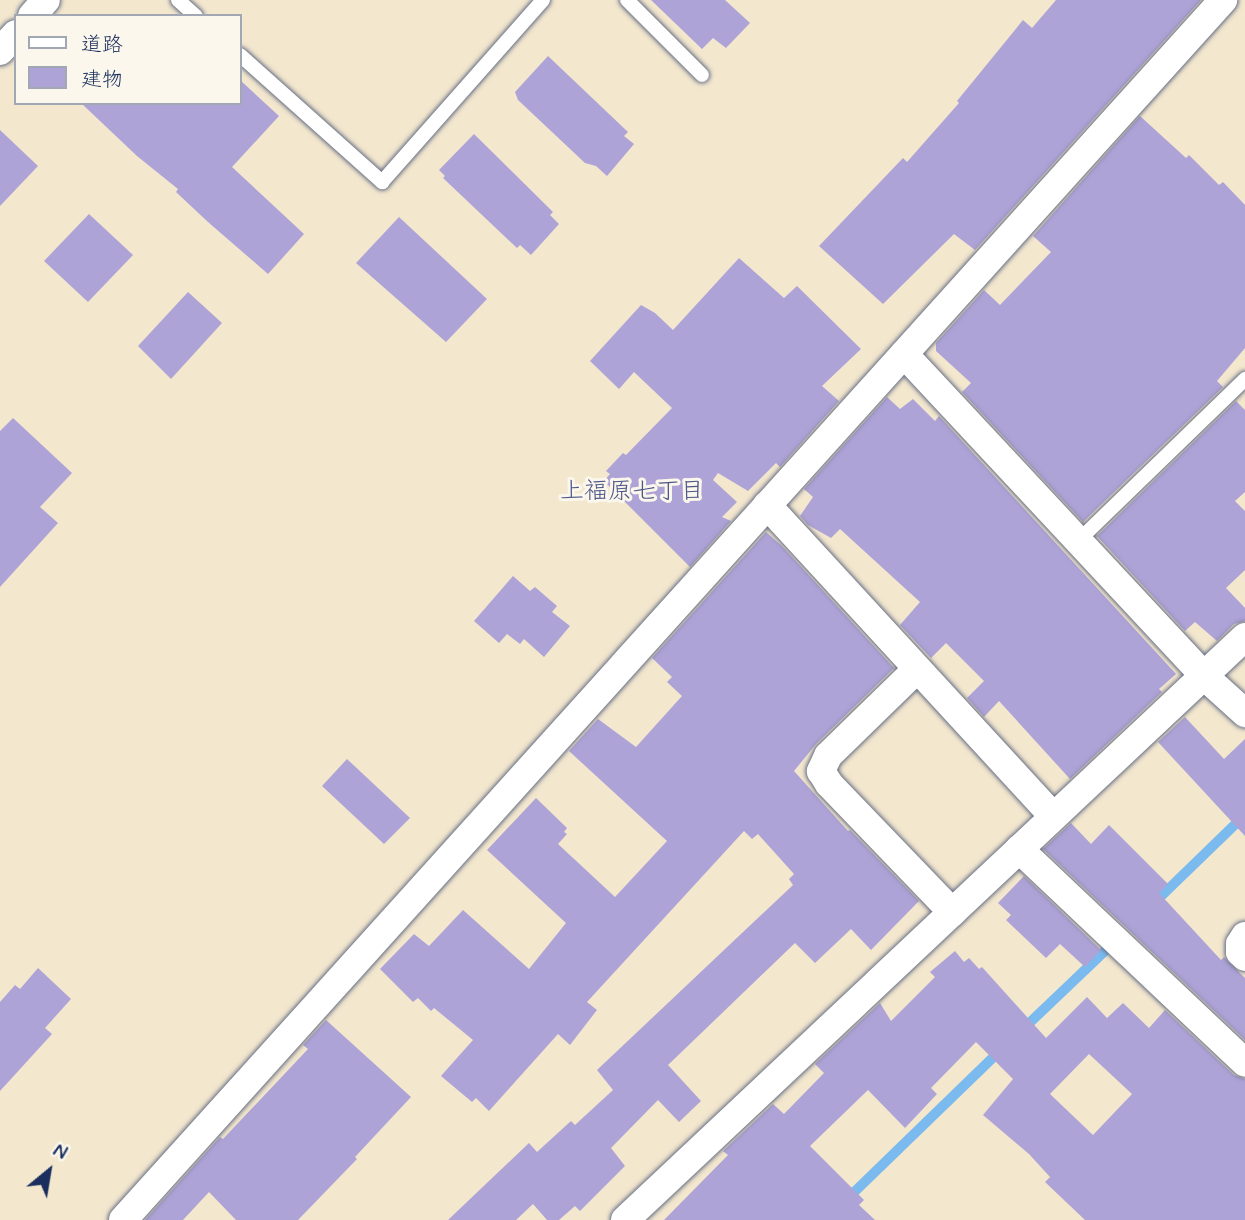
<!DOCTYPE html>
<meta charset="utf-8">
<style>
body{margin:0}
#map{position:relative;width:1245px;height:1220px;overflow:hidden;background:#f3e7ce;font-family:Mynerve,"Klee One",sans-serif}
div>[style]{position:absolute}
.stream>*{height:10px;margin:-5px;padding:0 5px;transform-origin:5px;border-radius:5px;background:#7abaee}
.building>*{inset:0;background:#aea3d6}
.roads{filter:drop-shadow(0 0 2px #676f85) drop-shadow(0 0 2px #676f85)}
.lane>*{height:14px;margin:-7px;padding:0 7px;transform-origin:7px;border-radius:7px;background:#fff}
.street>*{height:28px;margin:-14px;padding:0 14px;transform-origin:14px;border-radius:14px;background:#fff}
span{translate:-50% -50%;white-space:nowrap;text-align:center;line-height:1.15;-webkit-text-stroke:6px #fbf7ec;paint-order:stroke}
.neighbourhood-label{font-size:24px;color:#4e5888}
.legend{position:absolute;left:14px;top:14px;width:228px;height:91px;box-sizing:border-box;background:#fbf7ec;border:2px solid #a1a7b3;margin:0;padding:9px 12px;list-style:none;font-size:21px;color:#1b2f5e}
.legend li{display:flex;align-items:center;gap:14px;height:35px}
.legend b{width:35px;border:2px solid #a1a7b3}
.north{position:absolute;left:14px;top:1136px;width:70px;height:70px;-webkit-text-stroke:5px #fbf7ec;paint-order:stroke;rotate:30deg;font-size:19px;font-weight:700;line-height:28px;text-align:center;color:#1b2f5e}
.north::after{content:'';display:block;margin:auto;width:24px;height:32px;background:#1b2f5e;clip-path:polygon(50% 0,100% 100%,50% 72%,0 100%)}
</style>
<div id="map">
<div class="stream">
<i style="left:1153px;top:904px;width:128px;rotate:-44.1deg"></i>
<i style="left:1022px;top:1030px;width:115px;rotate:-43.6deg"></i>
<i style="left:846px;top:1200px;width:216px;rotate:-44.1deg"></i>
</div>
<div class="building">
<i style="clip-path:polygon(651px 0,725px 0,750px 23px,726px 48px,713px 38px,702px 49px)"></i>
<i style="clip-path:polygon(1056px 0,1201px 0,975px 250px,954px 234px,883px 304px,819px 246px,903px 158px,907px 162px,959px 103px,957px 101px,1023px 20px,1032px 28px)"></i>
<i style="clip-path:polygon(548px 56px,628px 132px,624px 136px,634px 144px,607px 176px,596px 166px,585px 163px,518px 100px,515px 92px)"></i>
<i style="clip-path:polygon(240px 80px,279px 116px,232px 167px,304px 234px,268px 274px,208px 222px,176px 192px,178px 189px,137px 156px,81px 103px,240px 103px)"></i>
<i style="clip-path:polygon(1140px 116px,1186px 158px,1189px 155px,1219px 185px,1223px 182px,1245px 205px,1245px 348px,1217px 381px,1223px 387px,1083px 522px,962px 392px,971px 383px,936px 351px,936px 343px,984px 290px,1000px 305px,1051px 252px,1033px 236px)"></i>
<i style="clip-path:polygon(0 130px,38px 166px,0 206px)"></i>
<i style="clip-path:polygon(474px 134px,553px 212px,550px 215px,559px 224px,531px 255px,520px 245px,517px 248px,443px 178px,445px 176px,439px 170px)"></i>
<i style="clip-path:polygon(89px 214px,133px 255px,88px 302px,44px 261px)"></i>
<i style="clip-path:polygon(399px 217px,487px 299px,446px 342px,356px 263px)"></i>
<i style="clip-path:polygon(739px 258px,784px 298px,797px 286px,861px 349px,822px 386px,839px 401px,780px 467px,776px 463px,748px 491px,718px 473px,713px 480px,737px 502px,722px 517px,731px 521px,690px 567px,604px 481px,610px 474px,606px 471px,623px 453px,626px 455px,672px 408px,634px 372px,619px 389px,590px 361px,641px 305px,655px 313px,673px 330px)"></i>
<i style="clip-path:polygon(188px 292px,222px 323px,171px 379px,138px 346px)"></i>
<i style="clip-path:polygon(887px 397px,900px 409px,913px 399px,935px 421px,939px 416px,1176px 674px,1159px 689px,1162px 692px,1070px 779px,999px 701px,984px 717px,967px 698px,984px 681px,946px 643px,931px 658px,900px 625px,920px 602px,840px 529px,831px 538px,808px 525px,800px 516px,813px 497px,804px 489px)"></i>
<i style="clip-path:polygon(1236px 401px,1245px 410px,1245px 492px,1235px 501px,1245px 511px,1245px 570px,1226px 588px,1245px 608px,1245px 621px,1234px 624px,1217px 641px,1195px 622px,1185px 631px,1097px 536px)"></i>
<i style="clip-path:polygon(13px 418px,72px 473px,40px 507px,58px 523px,0 587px,0 431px)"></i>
<i style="clip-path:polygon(766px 532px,782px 546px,894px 668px,816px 744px,794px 771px,848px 831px,850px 830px,919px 901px,871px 950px,851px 929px,815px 963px,795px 943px,668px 1065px,701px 1101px,679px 1122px,658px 1100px,611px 1148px,625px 1166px,580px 1211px,575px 1206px,559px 1220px,547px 1220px,533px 1204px,516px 1220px,448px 1220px,529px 1143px,537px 1152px,571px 1121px,575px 1125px,613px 1090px,597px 1070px,793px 885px,789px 879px,794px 874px,758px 834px,752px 839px,744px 831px,587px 1002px,597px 1010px,570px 1045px,558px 1034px,489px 1111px,476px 1098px,472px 1102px,441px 1076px,473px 1040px,434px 1008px,431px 1011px,418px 998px,413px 1002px,380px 969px,414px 934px,429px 946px,463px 910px,529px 969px,566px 923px,487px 850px,536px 798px,567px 828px,564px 832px,567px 834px,558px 844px,615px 897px,667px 841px,569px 751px,598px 719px,636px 747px,682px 696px,667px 682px,672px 677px,652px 658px)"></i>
<i style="clip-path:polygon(513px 576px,530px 591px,535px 587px,557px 606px,552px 612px,570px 626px,544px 657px,524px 639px,520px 644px,507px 634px,499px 643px,474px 621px)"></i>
<i style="clip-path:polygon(1185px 717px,1224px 759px,1245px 739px,1245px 836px,1158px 742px)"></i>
<i style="clip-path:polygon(347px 759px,410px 818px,384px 844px,322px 786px)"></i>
<i style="clip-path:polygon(1071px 823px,1091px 844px,1109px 825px,1168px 884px,1159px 893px,1221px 960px,1224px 957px,1245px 978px,1245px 1040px,1043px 849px)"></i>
<i style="clip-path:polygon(1024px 876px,1101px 950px,1085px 967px,1060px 944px,1046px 958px,1006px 920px,1011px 915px,998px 903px)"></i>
<i style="clip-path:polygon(evenodd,955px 951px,964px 962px,969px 958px,979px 969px,982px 967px,1046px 1038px,1087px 997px,1107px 1018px,1123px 1003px,1149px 1028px,1165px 1010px,1234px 1075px,1245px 1079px,1245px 1220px,1085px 1220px,1045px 1182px,1050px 1177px,1029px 1154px,983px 1115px,1013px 1079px,976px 1042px,931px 1088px,937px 1094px,905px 1128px,868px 1090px,810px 1146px,864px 1200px,859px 1205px,875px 1220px,664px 1220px,728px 1155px,723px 1151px,773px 1104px,784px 1114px,824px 1073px,815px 1064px,880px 1003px,891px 1021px,935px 977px,930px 972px,955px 951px,1089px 1054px,1132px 1094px,1093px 1135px,1050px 1094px,1089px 1054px)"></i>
<i style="clip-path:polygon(38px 968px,71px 999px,45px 1028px,52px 1034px,0 1091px,0 1002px,15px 985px,20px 989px)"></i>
<i style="clip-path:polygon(326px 1020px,411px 1097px,355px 1157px,357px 1159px,298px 1220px,236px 1220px,209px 1192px,183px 1220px,145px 1220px,220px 1137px,223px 1139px,308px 1049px,303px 1045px)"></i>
</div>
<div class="roads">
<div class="lane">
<i style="left:178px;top:0;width:24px;rotate:42deg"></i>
<i style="left:627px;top:0;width:106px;rotate:45deg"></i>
<i style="left:240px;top:55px;width:191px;rotate:41.8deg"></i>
<i style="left:382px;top:182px;width:243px;rotate:-48.5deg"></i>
<i style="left:1078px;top:541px;width:233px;rotate:-44.1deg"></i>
</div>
<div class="street">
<i style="left:32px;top:16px;width:21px;rotate:-49deg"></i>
<i style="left:0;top:51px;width:23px;rotate:-47deg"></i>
<i style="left:904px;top:354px;width:439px;rotate:47deg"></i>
<i style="left:1203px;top:675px;width:57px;rotate:42.1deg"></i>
<i style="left:767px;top:505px;width:423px;rotate:47.4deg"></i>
<i style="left:917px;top:669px;width:124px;rotate:135.7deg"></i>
<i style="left:828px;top:756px;width:17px;rotate:115deg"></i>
<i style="left:821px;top:771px;width:15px;rotate:58deg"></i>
<i style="left:829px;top:784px;width:178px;rotate:46.1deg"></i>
<i style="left:1019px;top:849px;width:311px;rotate:43.4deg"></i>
<i style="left:1245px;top:936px;width:9px;rotate:122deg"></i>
<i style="left:1240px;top:944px;width:8px;rotate:90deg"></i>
<i style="left:1240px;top:952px;width:7px;rotate:45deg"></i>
<i style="left:123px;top:1220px;width:1643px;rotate:-47.96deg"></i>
<i style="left:625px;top:1220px;width:851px;rotate:-43.24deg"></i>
</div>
</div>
<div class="neighbourhood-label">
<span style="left:632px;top:492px">上福原七丁目</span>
</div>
<ul class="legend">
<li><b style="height:9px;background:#fff"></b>道路</li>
<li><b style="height:19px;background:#aea3d6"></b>建物</li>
</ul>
<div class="north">N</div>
</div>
